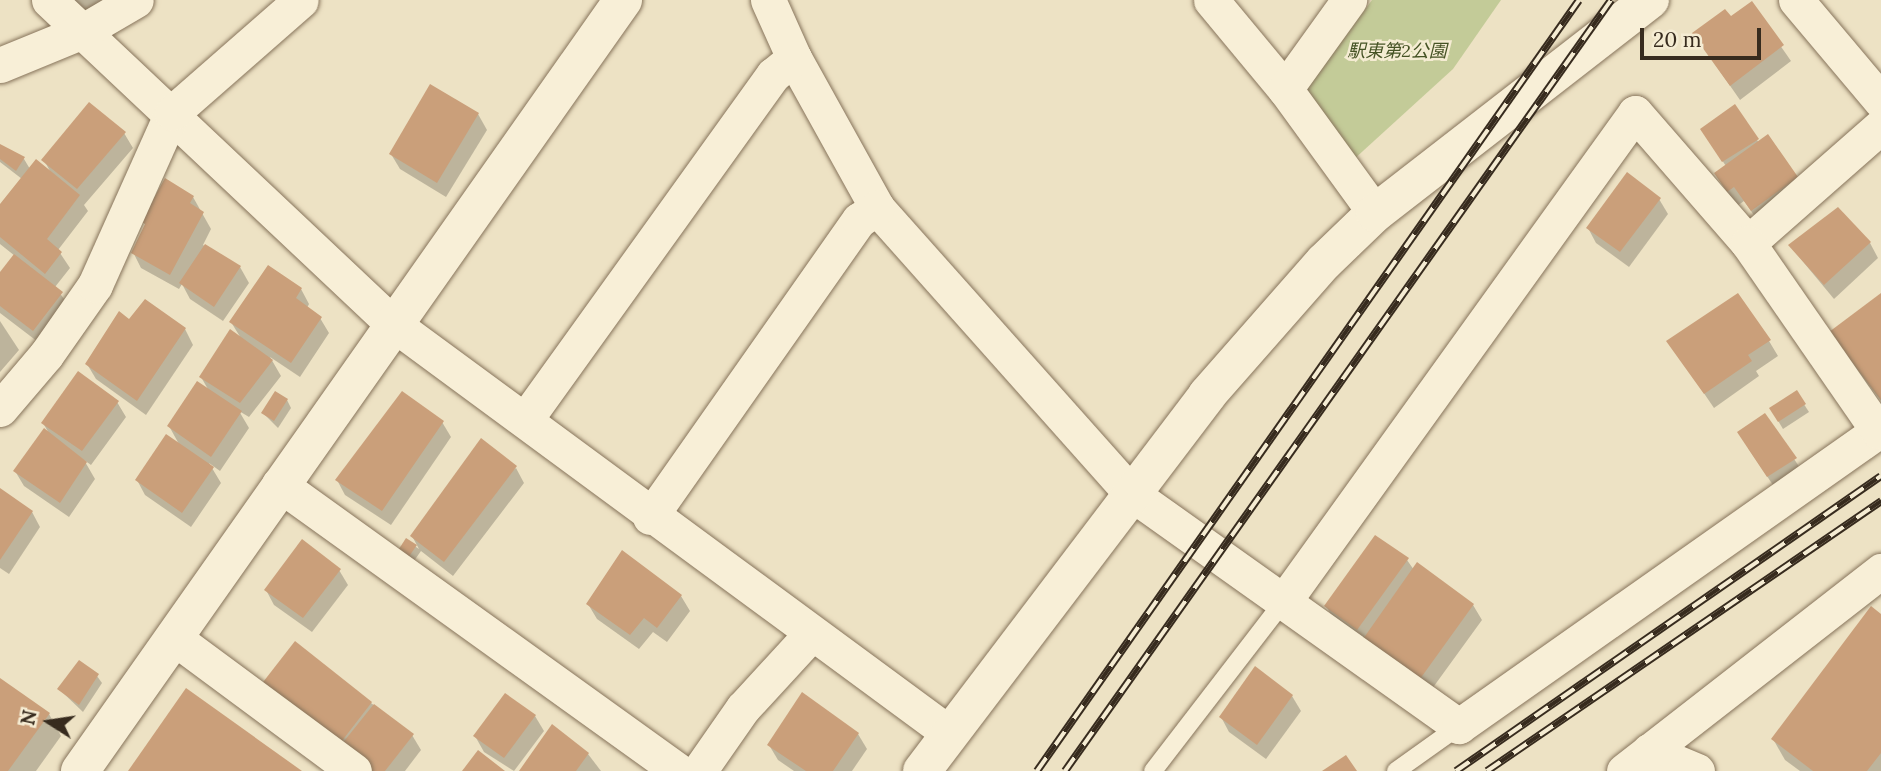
<!DOCTYPE html>
<meta charset="utf-8">
<style>
body{margin:0}
#map{position:relative;width:1881px;height:771px;overflow:hidden;background:#ede2c4;font-family:Lora,"Noto Sans JP",serif}
div>[style]{position:absolute}
.green>*{inset:0;background:#c3cb98}
.shadow>*{inset:0;background:#0003}
.building>*{inset:0;background:#ca9f7a}
.roads{filter:drop-shadow(0 0 2px #87745b) drop-shadow(0 0 2px #87745b)}
.lane>*{height:18px;margin:-9px;padding:0 9px;transform-origin:9px;border-radius:9px;background:#f8efd7}
.street>*{height:35px;margin:-17.5px;padding:0 17.5px;transform-origin:17.5px;border-radius:17.5px;background:#f8efd7}
.secondary>*{height:38px;margin:-19px;padding:0 19px;transform-origin:19px;border-radius:19px;background:#f8efd7}
.rail>*{height:8px;margin-top:-4px;transform-origin:0;background:repeating-linear-gradient(90deg,#f5ecd3 0 16px,#372b1e 0 32px);box-sizing:border-box;border-block:2px solid #372b1e}
span{translate:-50% -50%;white-space:nowrap;text-align:center;line-height:1.15;-webkit-text-stroke:5px #f5ecd3;paint-order:stroke}
.park-label{font-size:18px;color:#465325;font-style:italic}
.north{position:absolute;left:14px;top:687px;width:70px;height:70px;-webkit-text-stroke:5px #f5ecd3;paint-order:stroke;rotate:282deg;font-size:19px;font-weight:700;line-height:28px;text-align:center;color:#372b1e}
.north::after{content:'';display:block;margin:auto;width:24px;height:32px;background:#372b1e;clip-path:polygon(50% 0,100% 100%,50% 72%,0 100%)}
.scale{position:absolute;left:1640px;top:28px;width:121px;height:32px;box-sizing:border-box;border:4px solid #372b1e;border-top:0;padding-left:9px;font-size:21px;line-height:24px;white-space:nowrap;color:#372b1e;-webkit-text-stroke:5px #f5ecd3;paint-order:stroke}
</style>
<div id="map">
<div class="green">
<i style="clip-path:polygon(1372px 0,1501px 0,1453px 69px,1352px 161px,1301px 97px)"></i>
</div>
<div class="shadow">
<i style="clip-path:polygon(51px 0,107px 0,72px 24px)"></i>
<i style="clip-path:polygon(1751px 3px,1791px 61px,1740px 100px,1694px 34px,1731px 18px)"></i>
<i style="clip-path:polygon(1735px 106px,1759px 143px,1797px 178px,1761px 225px,1744px 201px,1737px 206px,1725px 188px,1726px 166px,1706px 137px)"></i>
<i style="clip-path:polygon(478px 114px,487px 130px,446px 197px,400px 169px,391px 154px)"></i>
<i style="clip-path:polygon(124px 133px,133px 148px,84px 205px,88px 211px,58px 250px,70px 268px,55px 287px,71px 308px,42px 345px,0 313px,0 275px,15px 256px,0 244px,0 206px,22px 179px,0 162px,0 146px,24px 159px,30px 169px,51px 173px,44px 160px)"></i>
<i style="clip-path:polygon(193px 197px,211px 229px,203px 245px,240px 267px,249px 283px,223px 321px,190px 299px,182px 284px,179px 289px,141px 268px,133px 252px,146px 226px,143px 221px)"></i>
<i style="clip-path:polygon(1659px 199px,1668px 214px,1629px 267px,1596px 243px,1588px 228px)"></i>
<i style="clip-path:polygon(1870px 243px,1878px 258px,1834px 299px,1790px 246px)"></i>
<i style="clip-path:polygon(301px 289px,309px 304px,307px 308px,320px 318px,329px 333px,300px 377px,270px 357px,281px 376px,249px 417px,239px 411px,249px 428px,220px 471px,209px 463px,221px 483px,191px 527px,145px 495px,137px 480px,180px 446px,169px 426px,209px 391px,201px 377px,242px 340px,231px 322px)"></i>
<i style="clip-path:polygon(1881px 296px,1881px 401px,1840px 347px)"></i>
<i style="clip-path:polygon(0 321px,19px 350px,0 372px)"></i>
<i style="clip-path:polygon(130px 321px,185px 329px,193px 345px,146px 415px,96px 379px,87px 364px)"></i>
<i style="clip-path:polygon(1769px 341px,1778px 356px,1756px 371px,1759px 376px,1714px 408px,1669px 342px)"></i>
<i style="clip-path:polygon(1796px 392px,1809px 412px,1783px 429px,1771px 409px)"></i>
<i style="clip-path:polygon(287px 400px,291px 408px,278px 428px,263px 413px)"></i>
<i style="clip-path:polygon(117px 402px,126px 417px,91px 465px,84px 460px,95px 479px,69px 517px,24px 486px,15px 471px,50px 435px,43px 423px)"></i>
<i style="clip-path:polygon(1765px 415px,1804px 474px,1777px 491px,1748px 448px)"></i>
<i style="clip-path:polygon(442px 422px,451px 437px,391px 525px,345px 495px,337px 480px)"></i>
<i style="clip-path:polygon(516px 468px,524px 483px,453px 576px,421px 551px,409px 568px,407px 541px,419px 549px,412px 536px)"></i>
<i style="clip-path:polygon(0 490px,32px 512px,40px 527px,9px 574px,0 568px)"></i>
<i style="clip-path:polygon(1407px 560px,1414px 570px,1473px 605px,1482px 620px,1429px 693px,1335px 621px,1326px 606px)"></i>
<i style="clip-path:polygon(339px 570px,348px 585px,312px 632px,274px 605px,266px 590px)"></i>
<i style="clip-path:polygon(681px 596px,690px 611px,667px 642px,653px 632px,639px 649px,597px 619px,588px 604px)"></i>
<i style="clip-path:polygon(1881px 616px,1881px 771px,1800px 771px,1785px 760px,1773px 739px)"></i>
<i style="clip-path:polygon(97px 676px,102px 683px,83px 712px,59px 689px)"></i>
<i style="clip-path:polygon(0 681px,49px 714px,61px 736px,36px 771px,0 771px)"></i>
<i style="clip-path:polygon(1292px 696px,1301px 711px,1266px 759px,1229px 732px,1221px 717px)"></i>
<i style="clip-path:polygon(271px 701px,371px 703px,412px 735px,421px 750px,405px 771px,365px 771px)"></i>
<i style="clip-path:polygon(535px 716px,544px 731px,514px 771px,484px 752px,475px 736px)"></i>
<i style="clip-path:polygon(858px 734px,867px 749px,852px 771px,794px 771px,778px 760px,769px 745px)"></i>
<i style="clip-path:polygon(588px 754px,601px 771px,521px 771px)"></i>
</div>
<div class="building">
<i style="clip-path:polygon(1752px 1px,1784px 45px,1730px 86px,1692px 33px,1725px 9px,1731px 16px)"></i>
<i style="clip-path:polygon(430px 84px,479px 113px,437px 183px,389px 154px)"></i>
<i style="clip-path:polygon(89px 102px,126px 132px,77px 189px,41px 160px)"></i>
<i style="clip-path:polygon(1735px 104px,1759px 139px,1722px 162px,1700px 129px)"></i>
<i style="clip-path:polygon(1768px 134px,1798px 177px,1751px 211px,1734px 187px,1727px 192px,1714px 173px)"></i>
<i style="clip-path:polygon(0 144px,25px 157px,16px 171px,0 159px)"></i>
<i style="clip-path:polygon(36px 159px,80px 195px,47px 239px,62px 252px,45px 274px,0 237px,0 204px)"></i>
<i style="clip-path:polygon(1627px 172px,1661px 198px,1620px 252px,1586px 228px)"></i>
<i style="clip-path:polygon(165px 178px,194px 196px,190px 203px,204px 212px,170px 275px,131px 253px,145px 224px,141px 221px)"></i>
<i style="clip-path:polygon(1838px 207px,1871px 242px,1824px 285px,1788px 245px)"></i>
<i style="clip-path:polygon(205px 244px,241px 266px,214px 307px,179px 283px)"></i>
<i style="clip-path:polygon(14px 254px,63px 292px,33px 331px,0 306px,0 272px)"></i>
<i style="clip-path:polygon(268px 265px,302px 288px,296px 298px,322px 317px,291px 363px,229px 322px)"></i>
<i style="clip-path:polygon(1738px 293px,1771px 340px,1748px 355px,1752px 361px,1704px 394px,1666px 341px)"></i>
<i style="clip-path:polygon(1881px 293px,1881px 400px,1829px 332px)"></i>
<i style="clip-path:polygon(145px 299px,186px 328px,137px 401px,85px 364px,119px 311px,129px 319px)"></i>
<i style="clip-path:polygon(230px 329px,273px 360px,240px 403px,199px 377px)"></i>
<i style="clip-path:polygon(78px 371px,119px 401px,82px 451px,41px 423px)"></i>
<i style="clip-path:polygon(197px 381px,242px 411px,211px 457px,167px 426px)"></i>
<i style="clip-path:polygon(1797px 390px,1806px 404px,1778px 422px,1769px 408px)"></i>
<i style="clip-path:polygon(275px 391px,288px 399px,274px 421px,261px 413px)"></i>
<i style="clip-path:polygon(402px 391px,444px 421px,382px 511px,335px 480px)"></i>
<i style="clip-path:polygon(1765px 413px,1797px 458px,1767px 477px,1737px 432px)"></i>
<i style="clip-path:polygon(44px 428px,87px 462px,60px 503px,13px 471px)"></i>
<i style="clip-path:polygon(166px 434px,214px 467px,182px 513px,135px 480px)"></i>
<i style="clip-path:polygon(481px 438px,517px 466px,444px 562px,410px 536px)"></i>
<i style="clip-path:polygon(0 488px,33px 511px,0 560px)"></i>
<i style="clip-path:polygon(1375px 535px,1409px 558px,1357px 630px,1324px 606px)"></i>
<i style="clip-path:polygon(406px 538px,417px 545px,405px 562px,395px 555px)"></i>
<i style="clip-path:polygon(302px 539px,341px 569px,303px 618px,264px 590px)"></i>
<i style="clip-path:polygon(622px 550px,682px 595px,657px 628px,644px 618px,630px 635px,586px 604px)"></i>
<i style="clip-path:polygon(1417px 562px,1474px 604px,1420px 679px,1363px 639px)"></i>
<i style="clip-path:polygon(1871px 606px,1881px 614px,1881px 753px,1867px 771px,1813px 771px,1771px 739px)"></i>
<i style="clip-path:polygon(295px 641px,372px 702px,338px 746px,260px 686px)"></i>
<i style="clip-path:polygon(79px 660px,99px 674px,79px 705px,57px 689px)"></i>
<i style="clip-path:polygon(1255px 666px,1293px 695px,1257px 745px,1219px 717px)"></i>
<i style="clip-path:polygon(0 678px,50px 713px,8px 771px,0 771px)"></i>
<i style="clip-path:polygon(186px 688px,302px 771px,128px 771px)"></i>
<i style="clip-path:polygon(802px 692px,859px 733px,833px 771px,806px 771px,767px 745px)"></i>
<i style="clip-path:polygon(505px 693px,536px 715px,504px 758px,473px 736px)"></i>
<i style="clip-path:polygon(374px 704px,414px 734px,385px 771px,373px 771px,341px 745px)"></i>
<i style="clip-path:polygon(552px 724px,589px 753px,576px 771px,519px 771px)"></i>
<i style="clip-path:polygon(478px 750px,505px 771px,462px 771px)"></i>
<i style="clip-path:polygon(1346px 755px,1357px 771px,1322px 771px)"></i>
</div>
<div class="roads">
<div class="lane">
<i style="left:1153px;top:771px;width:215px;rotate:-52.4deg"></i>
<i style="left:1396px;top:771px;width:77px;rotate:-35.5deg"></i>
</div>
<div class="street">
<i style="left:49px;top:0;width:471px;rotate:43.3deg"></i>
<i style="left:392px;top:323px;width:693px;rotate:36.37deg"></i>
<i style="left:768px;top:0;width:64px;rotate:65.9deg"></i>
<i style="left:794px;top:58px;width:171px;rotate:61deg"></i>
<i style="left:877px;top:208px;width:383px;rotate:48.3deg"></i>
<i style="left:1132px;top:494px;width:401px;rotate:35.4deg"></i>
<i style="left:1459px;top:726px;width:516px;rotate:-35.14deg"></i>
<i style="left:1211px;top:0;width:116px;rotate:50.3deg"></i>
<i style="left:1285px;top:89px;width:153px;rotate:54deg"></i>
<i style="left:1796px;top:0;width:132px;rotate:49.9deg"></i>
<i style="left:0;top:65px;width:90px;rotate:-22.3deg"></i>
<i style="left:83px;top:31px;width:61px;rotate:-30.3deg"></i>
<i style="left:1285px;top:89px;width:110px;rotate:-54.3deg"></i>
<i style="left:1748px;top:243px;width:177px;rotate:-41.3deg"></i>
<i style="left:0;top:409px;width:71px;rotate:-49.6deg"></i>
<i style="left:46px;top:355px;width:85px;rotate:-55deg"></i>
<i style="left:95px;top:285px;width:188px;rotate:-65.9deg"></i>
<i style="left:172px;top:113px;width:171px;rotate:-41.2deg"></i>
<i style="left:525px;top:420px;width:425px;rotate:-54.3deg"></i>
<i style="left:773px;top:75px;width:27px;rotate:-39deg"></i>
<i style="left:279px;top:484px;width:491px;rotate:35.7deg"></i>
<i style="left:650px;top:517px;width:363px;rotate:-54.9deg"></i>
<i style="left:859px;top:220px;width:22px;rotate:-34deg"></i>
<i style="left:1284px;top:601px;width:601px;rotate:-54.27deg"></i>
<i style="left:1635px;top:113px;width:172px;rotate:49deg"></i>
<i style="left:1748px;top:243px;width:229px;rotate:55.3deg"></i>
<i style="left:173px;top:637px;width:225px;rotate:36.5deg"></i>
<i style="left:1649px;top:751px;width:52px;rotate:22.6deg"></i>
<i style="left:699px;top:771px;width:77px;rotate:-55.1deg"></i>
<i style="left:743px;top:708px;width:100px;rotate:-47.4deg"></i>
<i style="left:1624px;top:771px;width:326px;rotate:-37.9deg"></i>
</div>
<div class="secondary">
<i style="left:80px;top:771px;width:943px;rotate:-54.84deg"></i>
<i style="left:922px;top:771px;width:472px;rotate:-52.8deg"></i>
<i style="left:1207px;top:395px;width:177px;rotate:-48.7deg"></i>
<i style="left:1324px;top:262px;width:71px;rotate:-43.9deg"></i>
<i style="left:1375px;top:213px;width:348px;rotate:-37.8deg"></i>
</div>
</div>
<div class="rail">
<i style="left:1037px;top:771px;width:942px;rotate:-54.89deg"></i>
<i style="left:1065px;top:771px;width:945px;rotate:-54.69deg"></i>
<i style="left:1456px;top:771px;width:517px;rotate:-34.77deg"></i>
<i style="left:1487px;top:771px;width:478px;rotate:-34.4deg"></i>
</div>
<div class="park-label">
<span style="left:1397px;top:51px">駅東第2公園</span>
</div>
<div class="north">N</div>
<div class="scale">20 m</div>
</div>
